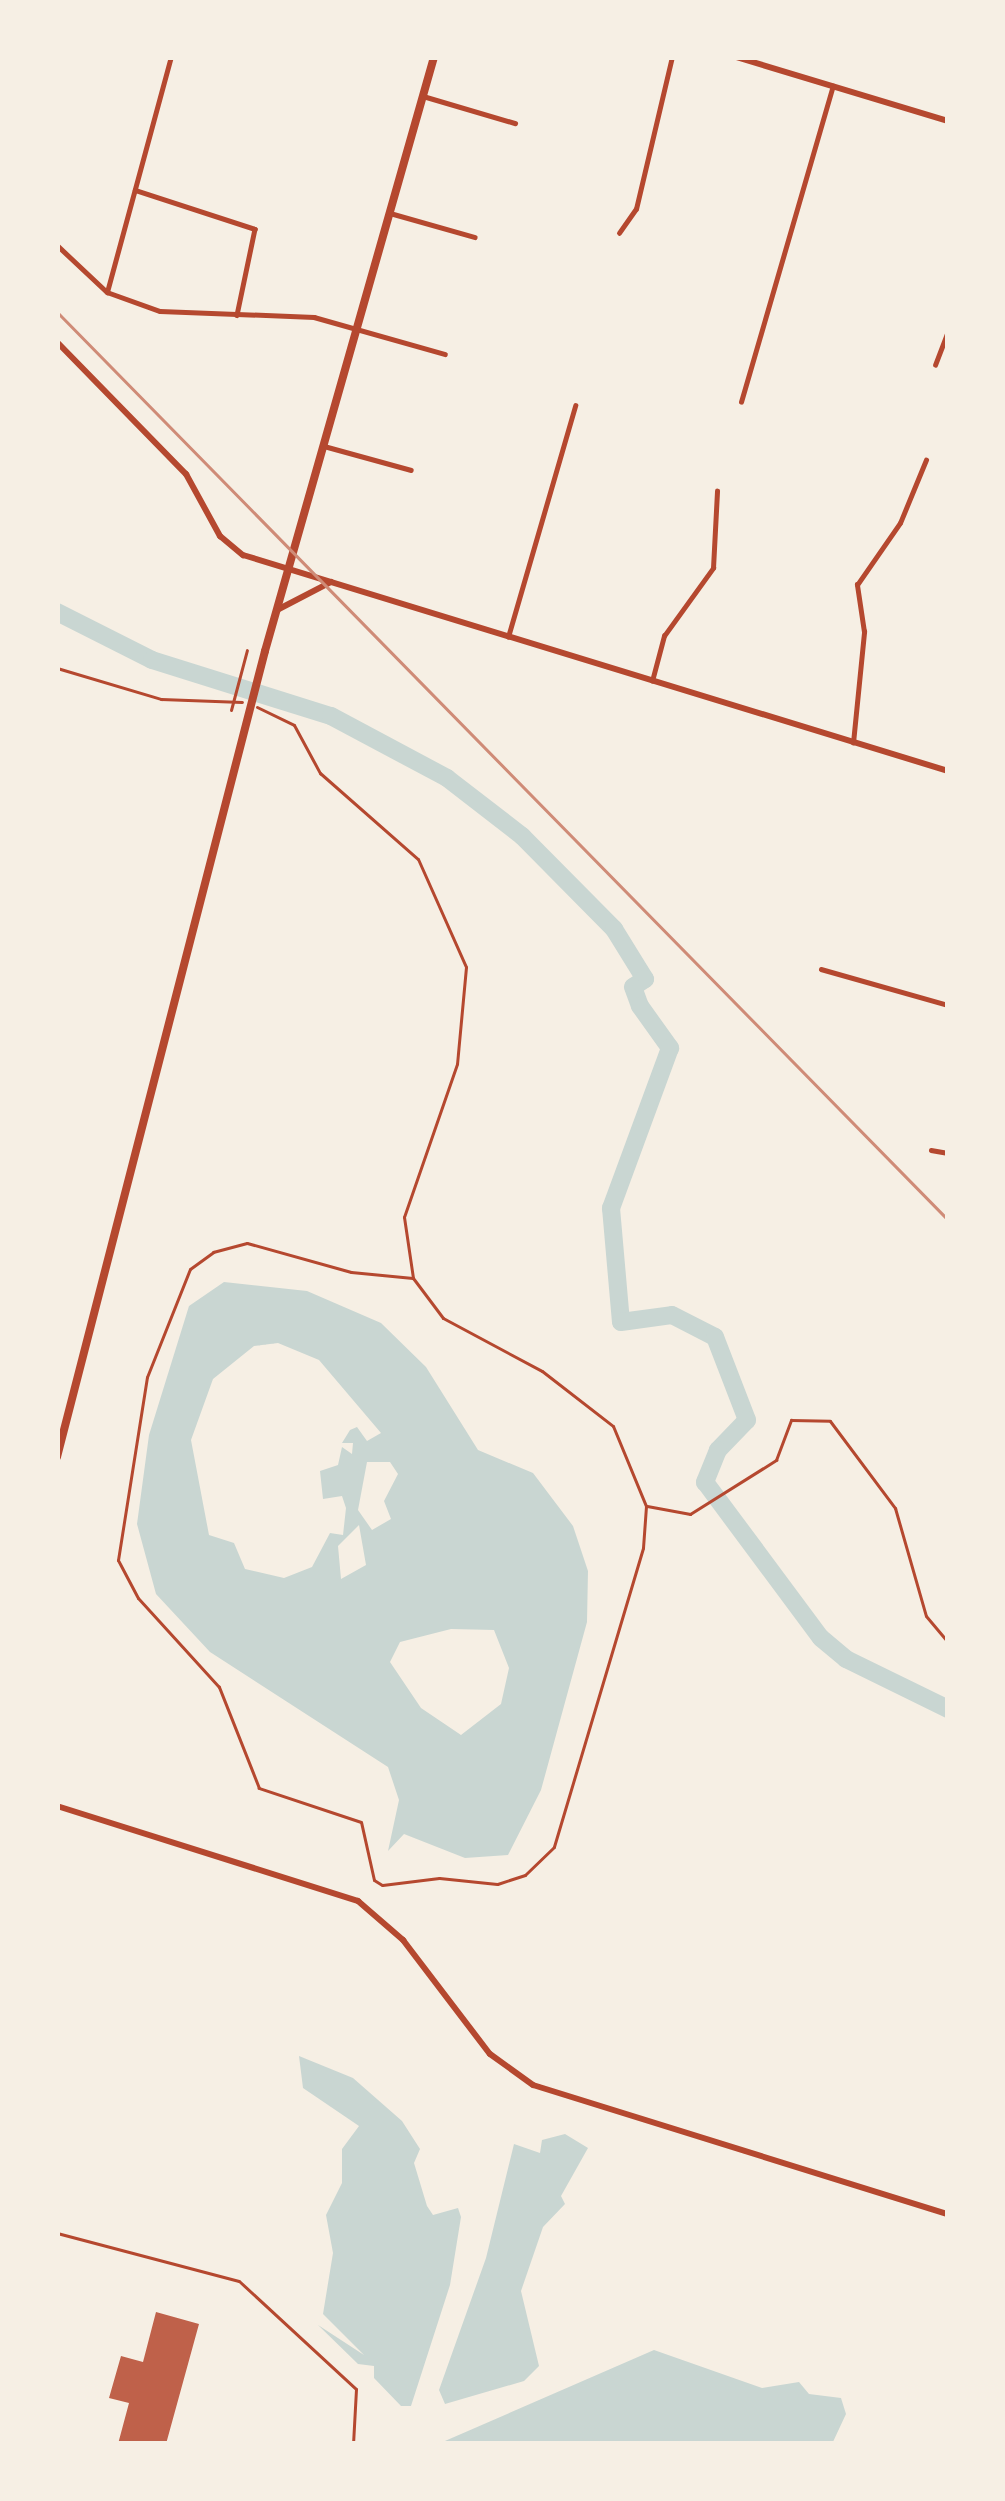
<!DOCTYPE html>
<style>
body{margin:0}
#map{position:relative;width:1005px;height:2501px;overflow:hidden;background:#f6efe4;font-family:Jost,sans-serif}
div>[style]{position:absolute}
.water>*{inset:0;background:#c9d6d2}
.river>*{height:18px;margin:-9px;padding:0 9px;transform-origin:9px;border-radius:9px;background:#c9d6d2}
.building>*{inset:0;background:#bf614a}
.path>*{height:3px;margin:-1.5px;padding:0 1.5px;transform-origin:1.5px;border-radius:1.5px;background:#b5482f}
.service>*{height:3px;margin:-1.5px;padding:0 1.5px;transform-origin:1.5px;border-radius:1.5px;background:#b5482f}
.minor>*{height:4.5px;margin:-2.25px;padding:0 2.25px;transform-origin:2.25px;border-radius:2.25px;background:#b5482f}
.tertiary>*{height:6px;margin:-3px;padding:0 3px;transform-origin:3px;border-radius:3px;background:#b5482f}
.secondary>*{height:8px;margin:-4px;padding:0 4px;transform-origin:4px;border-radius:4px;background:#b5482f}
.rail>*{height:3px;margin:-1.5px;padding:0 1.5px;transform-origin:1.5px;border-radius:1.5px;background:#cf8b77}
span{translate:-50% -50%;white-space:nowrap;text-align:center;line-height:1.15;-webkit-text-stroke:10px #f6efe4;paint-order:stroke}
.frame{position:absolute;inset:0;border:60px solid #f6efe4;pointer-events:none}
</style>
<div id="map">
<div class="water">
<i style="clip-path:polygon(evenodd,224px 1282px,307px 1291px,381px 1323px,426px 1367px,478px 1450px,533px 1473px,573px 1526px,588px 1571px,587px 1622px,541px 1790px,508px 1855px,465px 1858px,404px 1834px,388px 1851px,399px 1800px,388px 1767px,210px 1652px,156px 1594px,137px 1524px,149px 1435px,189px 1306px,224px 1282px,278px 1343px,319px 1360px,381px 1433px,367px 1441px,357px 1427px,350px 1430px,342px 1443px,353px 1443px,352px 1454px,342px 1447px,338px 1465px,320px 1471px,323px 1499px,342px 1496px,346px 1508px,343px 1535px,330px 1533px,312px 1567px,284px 1578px,245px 1569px,234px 1543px,209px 1535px,191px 1440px,213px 1379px,254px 1346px,278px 1343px,224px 1282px,367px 1462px,390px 1462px,398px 1474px,384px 1501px,391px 1519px,372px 1530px,358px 1510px,367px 1462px,224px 1282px,359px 1525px,366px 1565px,341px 1579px,338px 1546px,359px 1525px,224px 1282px,451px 1629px,494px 1630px,509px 1668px,501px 1704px,461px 1735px,421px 1708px,390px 1662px,400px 1642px,451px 1629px)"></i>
<i style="clip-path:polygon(299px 2056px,353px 2078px,402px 2121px,420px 2149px,414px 2163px,427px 2206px,433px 2215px,458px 2208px,461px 2217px,450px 2285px,411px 2406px,401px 2406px,374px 2378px,374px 2366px,358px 2364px,318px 2325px,364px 2355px,323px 2314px,333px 2253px,326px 2215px,342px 2183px,342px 2149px,359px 2126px,303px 2088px)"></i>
<i style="clip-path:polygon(565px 2134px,588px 2148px,561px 2196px,565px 2204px,543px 2227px,521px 2291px,539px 2366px,524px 2381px,445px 2404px,439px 2390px,486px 2258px,514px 2144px,540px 2153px,542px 2140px)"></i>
<i style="clip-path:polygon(654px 2350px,762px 2388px,799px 2382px,809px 2394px,841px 2398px,846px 2414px,832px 2444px,438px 2444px)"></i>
</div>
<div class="river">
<i style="left:57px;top:612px;width:106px;rotate:26.8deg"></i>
<i style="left:152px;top:660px;width:188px;rotate:17.4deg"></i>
<i style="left:331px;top:716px;width:132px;rotate:28.1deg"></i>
<i style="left:447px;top:778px;width:95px;rotate:37.7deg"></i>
<i style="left:522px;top:836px;width:131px;rotate:45.3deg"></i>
<i style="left:614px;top:929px;width:59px;rotate:58.2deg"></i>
<i style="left:645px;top:979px;width:14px;rotate:146deg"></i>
<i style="left:633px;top:987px;width:20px;rotate:70deg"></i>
<i style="left:640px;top:1006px;width:52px;rotate:54.5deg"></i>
<i style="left:670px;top:1048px;width:171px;rotate:110.2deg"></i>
<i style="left:611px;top:1208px;width:114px;rotate:85deg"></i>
<i style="left:621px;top:1322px;width:51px;rotate:-7.8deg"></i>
<i style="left:672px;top:1315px;width:48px;rotate:27.1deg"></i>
<i style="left:715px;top:1337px;width:89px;rotate:68.9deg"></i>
<i style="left:747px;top:1420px;width:42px;rotate:134deg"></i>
<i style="left:718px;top:1450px;width:35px;rotate:112deg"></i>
<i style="left:705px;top:1482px;width:194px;rotate:53.4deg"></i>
<i style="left:821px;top:1638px;width:33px;rotate:40deg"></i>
<i style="left:846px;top:1659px;width:114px;rotate:26.1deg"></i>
</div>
<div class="building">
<i style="clip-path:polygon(156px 2312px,199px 2324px,166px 2444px,118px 2444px,129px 2403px,109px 2398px,121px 2356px,143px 2362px)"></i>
</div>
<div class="path">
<i style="left:57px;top:668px;width:109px;rotate:16.6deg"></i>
<i style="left:161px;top:699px;width:81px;rotate:2.1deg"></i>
<i style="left:257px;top:707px;width:41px;rotate:25.9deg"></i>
<i style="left:294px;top:725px;width:55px;rotate:61.6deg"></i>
<i style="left:320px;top:773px;width:130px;rotate:41.3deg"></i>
<i style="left:418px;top:859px;width:118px;rotate:66deg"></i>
<i style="left:466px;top:967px;width:97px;rotate:95.3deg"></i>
<i style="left:457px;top:1064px;width:162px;rotate:109.1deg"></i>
<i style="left:404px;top:1217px;width:62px;rotate:81.6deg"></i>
<i style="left:413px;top:1278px;width:50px;rotate:53.1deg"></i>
<i style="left:443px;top:1318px;width:112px;rotate:28.2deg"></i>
<i style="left:542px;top:1371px;width:90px;rotate:37.8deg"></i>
<i style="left:613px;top:1426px;width:87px;rotate:67.6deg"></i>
<i style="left:646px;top:1506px;width:42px;rotate:94.1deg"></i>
<i style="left:643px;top:1548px;width:312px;rotate:106.6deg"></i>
<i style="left:554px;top:1847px;width:40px;rotate:136deg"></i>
<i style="left:525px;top:1875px;width:29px;rotate:162deg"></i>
<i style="left:497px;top:1884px;width:58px;rotate:-174.1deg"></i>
<i style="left:439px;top:1878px;width:57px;rotate:173deg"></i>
<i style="left:382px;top:1885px;width:9px;rotate:-148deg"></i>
<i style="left:374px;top:1880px;width:59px;rotate:-102.6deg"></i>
<i style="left:361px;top:1822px;width:108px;rotate:-161.6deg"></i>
<i style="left:259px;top:1788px;width:109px;rotate:-111.6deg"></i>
<i style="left:219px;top:1687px;width:120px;rotate:-132.3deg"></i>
<i style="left:138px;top:1598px;width:43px;rotate:-117.8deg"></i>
<i style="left:118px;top:1560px;width:185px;rotate:-81deg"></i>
<i style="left:147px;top:1377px;width:116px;rotate:-68.3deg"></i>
<i style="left:190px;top:1269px;width:29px;rotate:-36deg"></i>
<i style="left:213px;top:1252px;width:35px;rotate:-15deg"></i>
<i style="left:247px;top:1243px;width:108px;rotate:15.6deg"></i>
<i style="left:351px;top:1272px;width:62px;rotate:5.5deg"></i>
<i style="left:231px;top:710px;width:62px;rotate:-75.1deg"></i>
<i style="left:647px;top:1506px;width:44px;rotate:10.5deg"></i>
<i style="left:690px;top:1514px;width:102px;rotate:-32.1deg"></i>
<i style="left:776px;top:1460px;width:43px;rotate:-69.4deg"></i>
<i style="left:791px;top:1420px;width:39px;rotate:1deg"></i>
<i style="left:830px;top:1421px;width:109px;rotate:53.2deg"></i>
<i style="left:895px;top:1508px;width:112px;rotate:74deg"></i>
<i style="left:926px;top:1616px;width:34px;rotate:50deg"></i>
</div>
<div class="service">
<i style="left:57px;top:2233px;width:188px;rotate:14.8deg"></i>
<i style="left:239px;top:2281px;width:159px;rotate:42.7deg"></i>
<i style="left:356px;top:2389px;width:55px;rotate:93.1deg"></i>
</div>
<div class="minor">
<i style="left:423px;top:96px;width:96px;rotate:16.4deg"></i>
<i style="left:135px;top:190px;width:126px;rotate:18deg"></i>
<i style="left:255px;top:229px;width:88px;rotate:101.8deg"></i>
<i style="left:390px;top:213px;width:88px;rotate:15.8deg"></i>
<i style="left:619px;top:233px;width:29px;rotate:-55deg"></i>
<i style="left:636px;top:209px;width:156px;rotate:-76.7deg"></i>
<i style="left:57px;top:245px;width:69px;rotate:43.2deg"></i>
<i style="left:107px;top:292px;width:56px;rotate:19.7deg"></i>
<i style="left:160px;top:311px;width:154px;rotate:2.2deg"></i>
<i style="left:314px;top:317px;width:136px;rotate:15.8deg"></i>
<i style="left:107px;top:292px;width:244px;rotate:-74.8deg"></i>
<i style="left:935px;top:365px;width:36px;rotate:-69deg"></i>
<i style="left:741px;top:402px;width:329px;rotate:-73.8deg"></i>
<i style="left:324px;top:446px;width:90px;rotate:15.4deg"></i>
<i style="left:508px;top:637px;width:241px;rotate:-73.8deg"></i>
<i style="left:652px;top:681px;width:47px;rotate:-75.1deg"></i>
<i style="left:664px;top:636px;width:84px;rotate:-54.2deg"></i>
<i style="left:713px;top:568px;width:77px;rotate:-87deg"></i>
<i style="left:853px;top:743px;width:112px;rotate:-84.3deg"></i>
<i style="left:864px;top:632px;width:48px;rotate:-98.5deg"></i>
<i style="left:857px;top:585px;width:75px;rotate:-55.3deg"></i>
<i style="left:900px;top:523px;width:68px;rotate:-67.6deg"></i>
<i style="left:821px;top:969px;width:132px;rotate:15.8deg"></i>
<i style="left:931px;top:1150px;width:17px;rotate:10deg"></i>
</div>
<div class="tertiary">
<i style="left:736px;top:57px;width:221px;rotate:16.8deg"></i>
<i style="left:57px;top:342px;width:185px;rotate:45.7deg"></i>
<i style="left:186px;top:474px;width:71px;rotate:61.3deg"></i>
<i style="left:220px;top:536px;width:30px;rotate:40deg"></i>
<i style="left:243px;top:555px;width:737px;rotate:17.03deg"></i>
<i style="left:277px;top:610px;width:61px;rotate:-27.4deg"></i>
<i style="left:57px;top:1806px;width:316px;rotate:17.5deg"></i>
<i style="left:358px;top:1901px;width:60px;rotate:40.9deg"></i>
<i style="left:403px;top:1940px;width:143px;rotate:52.7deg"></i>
<i style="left:490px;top:2054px;width:53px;rotate:35.8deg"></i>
<i style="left:533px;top:2085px;width:435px;rotate:17.3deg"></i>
</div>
<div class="secondary">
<i style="left:57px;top:1457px;width:832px;rotate:-75.53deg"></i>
<i style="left:265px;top:651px;width:618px;rotate:-74.12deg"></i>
</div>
<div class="rail">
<i style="left:57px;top:312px;width:1272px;rotate:45.54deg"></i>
</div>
<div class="frame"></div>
</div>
